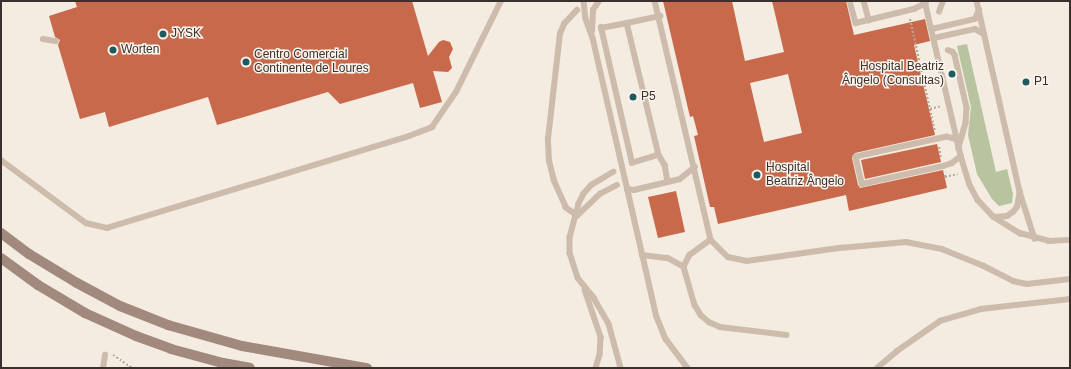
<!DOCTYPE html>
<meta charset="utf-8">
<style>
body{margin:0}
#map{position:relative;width:1071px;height:369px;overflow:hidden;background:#f4ebe1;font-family:Arial,sans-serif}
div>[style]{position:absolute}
.green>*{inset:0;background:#b8c4a0}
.building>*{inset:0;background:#c8694b}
.path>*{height:2px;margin-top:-1px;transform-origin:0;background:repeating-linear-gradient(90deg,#b9a596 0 2px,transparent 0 4px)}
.lane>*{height:5.5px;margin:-2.75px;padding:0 2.75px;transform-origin:2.75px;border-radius:2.75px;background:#cdbbac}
.secondary>*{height:10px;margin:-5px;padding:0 5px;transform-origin:5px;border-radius:5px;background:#a18a7d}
.dots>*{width:11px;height:11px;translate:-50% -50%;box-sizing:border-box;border:2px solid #fbf5ee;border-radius:50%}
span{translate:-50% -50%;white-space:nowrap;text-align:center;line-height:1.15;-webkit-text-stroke:3px #fbf5ee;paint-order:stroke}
.poi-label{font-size:12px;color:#3b302b}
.left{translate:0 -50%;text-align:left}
.right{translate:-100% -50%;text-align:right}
.frame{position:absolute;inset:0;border:2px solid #3b302b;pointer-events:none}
</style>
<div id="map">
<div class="green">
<i style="clip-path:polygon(967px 44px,996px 172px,1007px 169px,1013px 194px,1012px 203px,999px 206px,992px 199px,977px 174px,968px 135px,971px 107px,957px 46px)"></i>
</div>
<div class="building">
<i style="clip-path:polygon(75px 1px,412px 1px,428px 56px,439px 42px,443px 40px,450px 42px,453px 49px,449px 57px,452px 68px,448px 72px,433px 71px,442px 102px,420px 108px,413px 83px,340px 104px,328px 92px,217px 125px,208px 97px,109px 127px,105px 112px,80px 119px,58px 45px,60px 40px,55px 37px,49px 16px,77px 7px)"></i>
<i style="clip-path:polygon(evenodd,663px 1px,732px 1px,745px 61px,784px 52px,772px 1px,846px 1px,854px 35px,925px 19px,930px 41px,914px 45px,935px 135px,855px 153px,852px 158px,858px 185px,860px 188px,943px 170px,947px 188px,849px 211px,846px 195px,718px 224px,714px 207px,710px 207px,694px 136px,698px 135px,693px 116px,690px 117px,663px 1px,788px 74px,802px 133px,764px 142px,750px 83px,788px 74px)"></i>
<i style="clip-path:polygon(937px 144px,941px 162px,865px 179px,861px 160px)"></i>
<i style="clip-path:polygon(676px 191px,685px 232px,658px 238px,648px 197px)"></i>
</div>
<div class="path">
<i style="left:910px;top:19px;width:116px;rotate:77.5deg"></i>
<i style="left:930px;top:109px;width:11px;rotate:-15deg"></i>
<i style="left:939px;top:147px;width:11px;rotate:80deg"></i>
<i style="left:945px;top:175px;width:2px;rotate:90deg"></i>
<i style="left:945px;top:177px;width:13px;rotate:-13deg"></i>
<i style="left:113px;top:355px;width:23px;rotate:34deg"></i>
</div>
<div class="lane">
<i style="left:584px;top:1px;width:18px;rotate:84deg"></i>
<i style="left:586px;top:19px;width:20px;rotate:70deg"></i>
<i style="left:593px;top:38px;width:286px;rotate:77.1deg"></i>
<i style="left:657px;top:317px;width:24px;rotate:68deg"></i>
<i style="left:666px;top:339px;width:36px;rotate:53deg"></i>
<i style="left:655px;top:1px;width:245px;rotate:76.8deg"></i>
<i style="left:711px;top:240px;width:24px;rotate:45deg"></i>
<i style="left:728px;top:257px;width:19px;rotate:12deg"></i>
<i style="left:747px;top:261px;width:94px;rotate:-8deg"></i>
<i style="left:840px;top:248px;width:66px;rotate:-5.2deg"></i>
<i style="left:906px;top:242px;width:37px;rotate:11deg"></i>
<i style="left:942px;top:249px;width:45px;rotate:22deg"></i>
<i style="left:984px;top:266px;width:33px;rotate:27deg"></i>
<i style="left:1013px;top:281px;width:14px;rotate:12deg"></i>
<i style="left:1027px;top:284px;width:43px;rotate:-6.6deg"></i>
<i style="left:850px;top:1px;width:23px;rotate:75deg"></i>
<i style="left:856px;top:23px;width:60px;rotate:-13.6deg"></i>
<i style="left:914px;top:9px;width:13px;rotate:-27deg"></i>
<i style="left:864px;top:1px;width:20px;rotate:75deg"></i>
<i style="left:925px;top:1px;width:159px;rotate:76.9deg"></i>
<i style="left:961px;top:156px;width:30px;rotate:73deg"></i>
<i style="left:970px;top:185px;width:17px;rotate:62deg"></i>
<i style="left:978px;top:200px;width:23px;rotate:47deg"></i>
<i style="left:994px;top:217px;width:31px;rotate:32deg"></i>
<i style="left:1020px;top:233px;width:30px;rotate:15deg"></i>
<i style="left:1049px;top:241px;width:21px;rotate:-3deg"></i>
<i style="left:977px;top:1px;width:196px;rotate:77.3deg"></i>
<i style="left:1020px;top:192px;width:49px;rotate:72.3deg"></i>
<i style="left:939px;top:12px;width:12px;rotate:-70deg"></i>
<i style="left:627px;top:23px;width:136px;rotate:76.4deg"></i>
<i style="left:659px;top:155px;width:28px;rotate:163deg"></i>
<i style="left:632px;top:163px;width:139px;rotate:-102.9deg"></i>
<i style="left:601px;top:28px;width:26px;rotate:-11deg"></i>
<i style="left:627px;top:23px;width:34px;rotate:-12deg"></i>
<i style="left:932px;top:29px;width:44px;rotate:-13.1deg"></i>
<i style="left:975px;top:19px;width:10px;rotate:-66deg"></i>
<i style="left:592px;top:31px;width:21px;rotate:-87deg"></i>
<i style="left:593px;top:10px;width:11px;rotate:-56deg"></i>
<i style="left:934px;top:38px;width:42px;rotate:-12.4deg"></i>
<i style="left:975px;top:29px;width:10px;rotate:29deg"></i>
<i style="left:43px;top:39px;width:13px;rotate:9deg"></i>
<i style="left:948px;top:50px;width:5px;rotate:22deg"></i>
<i style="left:953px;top:52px;width:4px;rotate:56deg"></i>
<i style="left:955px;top:55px;width:54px;rotate:77.2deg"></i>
<i style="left:967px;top:108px;width:15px;rotate:94deg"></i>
<i style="left:966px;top:123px;width:26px;rotate:106deg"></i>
<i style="left:958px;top:140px;width:11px;rotate:-165deg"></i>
<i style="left:947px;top:137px;width:93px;rotate:167.6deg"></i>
<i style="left:856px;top:157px;width:28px;rotate:77deg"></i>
<i style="left:862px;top:184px;width:83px;rotate:-12.5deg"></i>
<i style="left:943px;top:166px;width:9px;rotate:-18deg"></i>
<i style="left:952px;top:163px;width:11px;rotate:-38deg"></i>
<i style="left:659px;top:155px;width:12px;rotate:59deg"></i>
<i style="left:665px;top:165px;width:17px;rotate:80deg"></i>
<i style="left:1px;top:160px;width:106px;rotate:36.5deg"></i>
<i style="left:86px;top:223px;width:22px;rotate:13deg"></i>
<i style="left:107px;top:228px;width:316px;rotate:-16.9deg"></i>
<i style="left:409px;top:136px;width:25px;rotate:-21deg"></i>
<i style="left:432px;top:127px;width:42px;rotate:-55.6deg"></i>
<i style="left:456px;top:92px;width:102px;rotate:-63.7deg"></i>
<i style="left:614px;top:172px;width:26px;rotate:149deg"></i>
<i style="left:592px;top:185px;width:12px;rotate:132deg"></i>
<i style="left:584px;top:194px;width:11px;rotate:117deg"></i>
<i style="left:579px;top:204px;width:34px;rotate:105deg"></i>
<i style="left:570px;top:237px;width:16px;rotate:90deg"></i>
<i style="left:570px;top:253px;width:26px;rotate:72deg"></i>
<i style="left:578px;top:278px;width:26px;rotate:51deg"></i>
<i style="left:594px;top:298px;width:30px;rotate:60deg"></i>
<i style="left:609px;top:324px;width:46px;rotate:74.7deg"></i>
<i style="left:627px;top:189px;width:7px;rotate:8deg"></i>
<i style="left:634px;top:190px;width:47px;rotate:-13.4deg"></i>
<i style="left:680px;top:179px;width:19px;rotate:-39deg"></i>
<i style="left:577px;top:216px;width:14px;rotate:-144deg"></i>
<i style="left:566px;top:208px;width:30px;rotate:-114deg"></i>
<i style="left:554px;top:181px;width:21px;rotate:-104deg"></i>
<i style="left:549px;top:161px;width:22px;rotate:-93deg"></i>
<i style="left:548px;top:139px;width:106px;rotate:-83.5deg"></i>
<i style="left:560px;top:34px;width:11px;rotate:-68deg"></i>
<i style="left:564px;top:24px;width:19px;rotate:-47deg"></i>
<i style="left:577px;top:216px;width:32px;rotate:-44deg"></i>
<i style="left:600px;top:194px;width:19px;rotate:-28deg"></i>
<i style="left:994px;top:217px;width:13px;rotate:-4deg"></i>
<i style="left:1007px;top:216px;width:7px;rotate:-34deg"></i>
<i style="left:1013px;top:212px;width:6px;rotate:-51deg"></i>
<i style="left:1017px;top:207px;width:15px;rotate:-79deg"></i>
<i style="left:711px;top:240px;width:26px;rotate:144deg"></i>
<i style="left:690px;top:255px;width:13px;rotate:117deg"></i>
<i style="left:684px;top:267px;width:40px;rotate:74deg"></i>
<i style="left:695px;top:305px;width:12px;rotate:59deg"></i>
<i style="left:701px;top:315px;width:11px;rotate:41deg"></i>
<i style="left:709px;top:322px;width:12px;rotate:24deg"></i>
<i style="left:720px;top:327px;width:67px;rotate:6.8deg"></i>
<i style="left:642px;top:255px;width:26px;rotate:7deg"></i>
<i style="left:668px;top:258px;width:18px;rotate:29deg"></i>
<i style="left:585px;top:290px;width:50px;rotate:71.2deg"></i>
<i style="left:601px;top:337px;width:18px;rotate:93deg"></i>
<i style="left:600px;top:355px;width:14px;rotate:107deg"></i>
<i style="left:103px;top:368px;width:13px;rotate:-81deg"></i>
<i style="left:877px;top:368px;width:26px;rotate:-40deg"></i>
<i style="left:897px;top:351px;width:52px;rotate:-34.9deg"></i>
<i style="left:940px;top:321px;width:43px;rotate:-16.3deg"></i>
<i style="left:981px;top:309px;width:90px;rotate:-6.4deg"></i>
</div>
<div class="secondary">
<i style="left:1px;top:233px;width:35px;rotate:37deg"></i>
<i style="left:29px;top:254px;width:56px;rotate:31.1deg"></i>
<i style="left:77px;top:283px;width:49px;rotate:28.1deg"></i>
<i style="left:120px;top:306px;width:52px;rotate:21.6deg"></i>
<i style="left:168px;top:325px;width:77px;rotate:15.8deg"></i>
<i style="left:242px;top:346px;width:127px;rotate:10deg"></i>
<i style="left:1px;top:258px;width:46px;rotate:36.1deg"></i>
<i style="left:38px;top:285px;width:55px;rotate:30.8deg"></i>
<i style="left:85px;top:313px;width:56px;rotate:24.3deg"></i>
<i style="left:136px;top:336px;width:37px;rotate:20deg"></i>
<i style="left:171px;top:349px;width:54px;rotate:15.1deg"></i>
<i style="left:223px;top:363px;width:27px;rotate:10deg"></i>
</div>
<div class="dots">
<i style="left:163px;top:34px;background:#1f5a5e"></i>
<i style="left:113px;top:50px;background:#1f5a5e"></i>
<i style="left:246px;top:62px;background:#1f5a5e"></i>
<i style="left:952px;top:74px;background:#1f5a5e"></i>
<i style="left:1026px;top:82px;background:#1f5a5e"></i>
<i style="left:633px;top:97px;background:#1f5a5e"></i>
<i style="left:757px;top:175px;background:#1f5a5e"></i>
</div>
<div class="poi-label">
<span class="left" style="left:171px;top:34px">JYSK</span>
<span class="left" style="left:121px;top:50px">Worten</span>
<span class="left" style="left:254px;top:62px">Centro Comercial<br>Continente de Loures</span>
<span class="right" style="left:944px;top:74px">Hospital Beatriz<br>Ângelo (Consultas)</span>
<span class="left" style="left:1034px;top:82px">P1</span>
<span class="left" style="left:641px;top:97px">P5</span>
<span class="left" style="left:766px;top:175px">Hospital<br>Beatriz Ângelo</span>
</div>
<div class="frame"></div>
</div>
